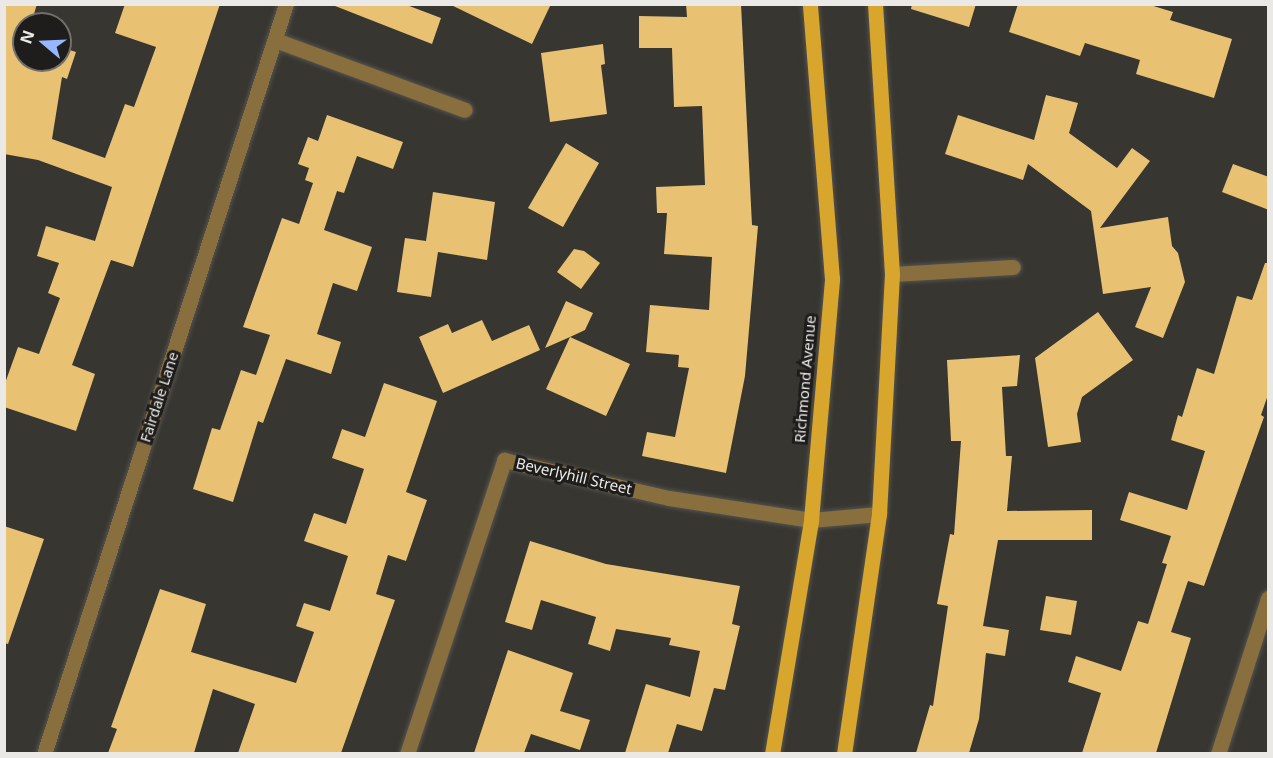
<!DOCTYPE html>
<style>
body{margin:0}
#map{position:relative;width:1273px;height:758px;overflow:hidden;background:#383631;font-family:"Noto Sans",sans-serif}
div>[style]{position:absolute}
.building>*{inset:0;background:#e8c173}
.roads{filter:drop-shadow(0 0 2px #54534e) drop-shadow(0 0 2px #54534e)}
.minor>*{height:15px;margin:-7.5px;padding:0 7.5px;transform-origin:7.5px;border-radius:7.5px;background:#886f3d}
.major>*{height:15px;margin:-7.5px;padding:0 7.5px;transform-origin:7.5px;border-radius:7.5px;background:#d9a62d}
span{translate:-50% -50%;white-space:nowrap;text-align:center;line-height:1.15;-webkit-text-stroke:6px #1e1d1b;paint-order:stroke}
.street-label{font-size:15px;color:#eae9e6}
.frame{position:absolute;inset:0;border:6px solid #eae9e6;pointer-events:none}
.north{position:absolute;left:12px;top:12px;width:60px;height:60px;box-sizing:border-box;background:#1e1d1b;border:2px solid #706f6c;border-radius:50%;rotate:289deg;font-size:16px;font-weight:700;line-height:24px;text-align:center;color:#eae9e6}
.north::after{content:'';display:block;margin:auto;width:21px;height:27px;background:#94b7fd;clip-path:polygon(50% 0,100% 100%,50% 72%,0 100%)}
</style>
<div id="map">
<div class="building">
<i style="clip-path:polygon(4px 4px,37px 4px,31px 24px,24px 24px,24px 60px,60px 60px,60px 47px,76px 52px,67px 79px,62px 77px,52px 139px,105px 158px,125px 104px,134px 107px,156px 47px,115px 33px,125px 4px,220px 4px,133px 267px,111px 260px,72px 365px,95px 374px,76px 431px,4px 407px,4px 386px,18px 347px,39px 354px,60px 298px,48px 293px,59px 263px,37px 256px,46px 226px,95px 241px,112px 187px,38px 160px,4px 154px)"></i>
<i style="clip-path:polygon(330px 4px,404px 4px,441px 18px,432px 44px)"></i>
<i style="clip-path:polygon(449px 4px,551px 4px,532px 44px)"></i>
<i style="clip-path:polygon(686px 4px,741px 4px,752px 225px,758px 226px,745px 376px,726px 473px,642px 456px,647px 432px,675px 437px,689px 368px,678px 367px,679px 355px,646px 352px,650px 305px,709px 310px,712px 257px,664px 254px,667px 213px,657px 213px,656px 187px,705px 185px,702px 106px,674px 107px,672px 48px,639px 48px,639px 16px,687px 17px)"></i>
<i style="clip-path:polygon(912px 4px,976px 4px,969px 27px,911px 9px)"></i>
<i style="clip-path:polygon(1018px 4px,1147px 4px,1173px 12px,1170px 20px,1232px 39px,1214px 98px,1136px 74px,1140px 60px,1085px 43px,1080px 56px,1009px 32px)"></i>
<i style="clip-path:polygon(603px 44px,605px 64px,601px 65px,607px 114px,550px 122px,541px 53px)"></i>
<i style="clip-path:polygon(1046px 95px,1078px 103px,1069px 133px,1117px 168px,1132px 148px,1150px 161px,1100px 228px,1168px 217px,1172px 246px,1178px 253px,1185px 282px,1163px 338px,1135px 327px,1151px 287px,1103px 294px,1091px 211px,1028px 164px,1023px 180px,945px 154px,958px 115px,1034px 140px)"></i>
<i style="clip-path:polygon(327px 115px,403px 142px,393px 169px,357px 156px,344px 193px,337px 191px,324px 230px,372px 247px,357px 291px,333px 283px,317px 334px,341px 342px,331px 374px,286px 359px,263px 423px,258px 421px,233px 502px,193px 489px,212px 428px,220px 430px,241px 370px,256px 375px,270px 335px,243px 327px,282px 218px,299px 224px,313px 183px,305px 180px,309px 168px,298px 164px,308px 137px,318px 141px)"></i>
<i style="clip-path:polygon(566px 143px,599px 163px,563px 227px,528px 208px)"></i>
<i style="clip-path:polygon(1233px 164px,1269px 177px,1269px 210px,1222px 192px)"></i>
<i style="clip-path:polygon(433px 192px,495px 202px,487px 260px,438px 252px,431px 297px,397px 292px,405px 238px,426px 241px)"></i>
<i style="clip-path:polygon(574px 249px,584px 251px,600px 263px,581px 289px,557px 272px)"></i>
<i style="clip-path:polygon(1265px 263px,1269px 263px,1269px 392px,1261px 415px,1264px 417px,1204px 586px,1188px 581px,1171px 632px,1191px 638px,1156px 753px,1082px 753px,1101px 693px,1068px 682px,1076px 656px,1121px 671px,1138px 621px,1148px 624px,1167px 564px,1162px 563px,1171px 536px,1120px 520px,1129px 492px,1187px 510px,1205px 451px,1171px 440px,1178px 415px,1182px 417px,1197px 368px,1214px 374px,1237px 296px,1252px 300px)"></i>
<i style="clip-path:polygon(566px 301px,593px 313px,585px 330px,570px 337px,630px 364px,606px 416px,546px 389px,570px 337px,545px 348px)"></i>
<i style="clip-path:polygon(1098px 312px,1133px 360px,1082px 397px,1077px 414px,1081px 442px,1048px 447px,1035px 358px)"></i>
<i style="clip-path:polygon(482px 320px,492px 341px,529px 325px,540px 350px,443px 393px,419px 337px,448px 324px,452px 333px)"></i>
<i style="clip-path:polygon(1020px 355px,1017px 386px,1002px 387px,1006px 456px,1012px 456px,1007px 511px,1092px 510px,1092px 540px,998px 540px,983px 626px,1009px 630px,1005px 656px,986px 653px,979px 719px,969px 753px,916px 753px,930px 705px,933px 706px,948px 606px,937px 604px,950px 534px,954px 535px,961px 441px,951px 441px,947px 360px)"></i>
<i style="clip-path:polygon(384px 383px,437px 401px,406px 492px,427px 500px,406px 561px,388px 555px,376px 594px,395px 600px,341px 753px,238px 753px,255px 704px,213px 689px,194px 753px,108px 753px,117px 729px,111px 727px,160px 589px,206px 604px,191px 652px,296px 683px,314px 632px,296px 626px,304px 603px,330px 611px,348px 556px,304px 541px,314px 513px,346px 524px,364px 469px,332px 458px,342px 429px,365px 437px)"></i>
<i style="clip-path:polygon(4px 526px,44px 539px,8px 644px,4px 643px)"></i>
<i style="clip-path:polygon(530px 541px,606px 564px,740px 586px,732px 624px,740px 626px,725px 690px,714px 688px,702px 731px,677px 724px,668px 753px,625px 753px,646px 684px,690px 697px,700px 651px,669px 645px,671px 638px,616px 629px,610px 651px,588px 644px,596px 617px,541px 600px,532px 630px,505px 622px)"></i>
<i style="clip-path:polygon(1046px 596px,1077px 601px,1071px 635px,1040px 630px)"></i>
<i style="clip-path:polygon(508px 650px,573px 673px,560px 711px,590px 720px,580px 750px,531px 734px,524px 753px,474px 753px)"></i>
</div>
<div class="roads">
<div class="minor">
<i style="left:275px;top:40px;width:202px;rotate:20.2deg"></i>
<i style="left:892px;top:274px;width:121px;rotate:-3.3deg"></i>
<i style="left:44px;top:754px;width:788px;rotate:-72.12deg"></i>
<i style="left:407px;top:754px;width:310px;rotate:-71.7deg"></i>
<i style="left:504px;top:460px;width:169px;rotate:13deg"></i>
<i style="left:669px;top:498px;width:144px;rotate:8.8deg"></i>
<i style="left:811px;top:520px;width:68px;rotate:-5deg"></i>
<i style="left:1218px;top:754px;width:164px;rotate:-72.2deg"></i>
</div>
<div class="major">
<i style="left:772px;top:754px;width:237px;rotate:-80.5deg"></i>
<i style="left:811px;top:520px;width:242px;rotate:-85deg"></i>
<i style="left:832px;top:279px;width:276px;rotate:-94.6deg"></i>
<i style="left:844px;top:754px;width:243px;rotate:-81.7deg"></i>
<i style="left:879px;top:514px;width:240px;rotate:-86.9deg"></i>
<i style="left:892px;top:274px;width:271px;rotate:-93.6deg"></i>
</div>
</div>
<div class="street-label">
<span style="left:805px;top:379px;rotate:-85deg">Richmond Avenue</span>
<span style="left:159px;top:397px;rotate:-72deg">Fairdale Lane</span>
<span style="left:574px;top:476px;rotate:13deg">Beverlyhill Street</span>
</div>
<div class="frame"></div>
<div class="north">N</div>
</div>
